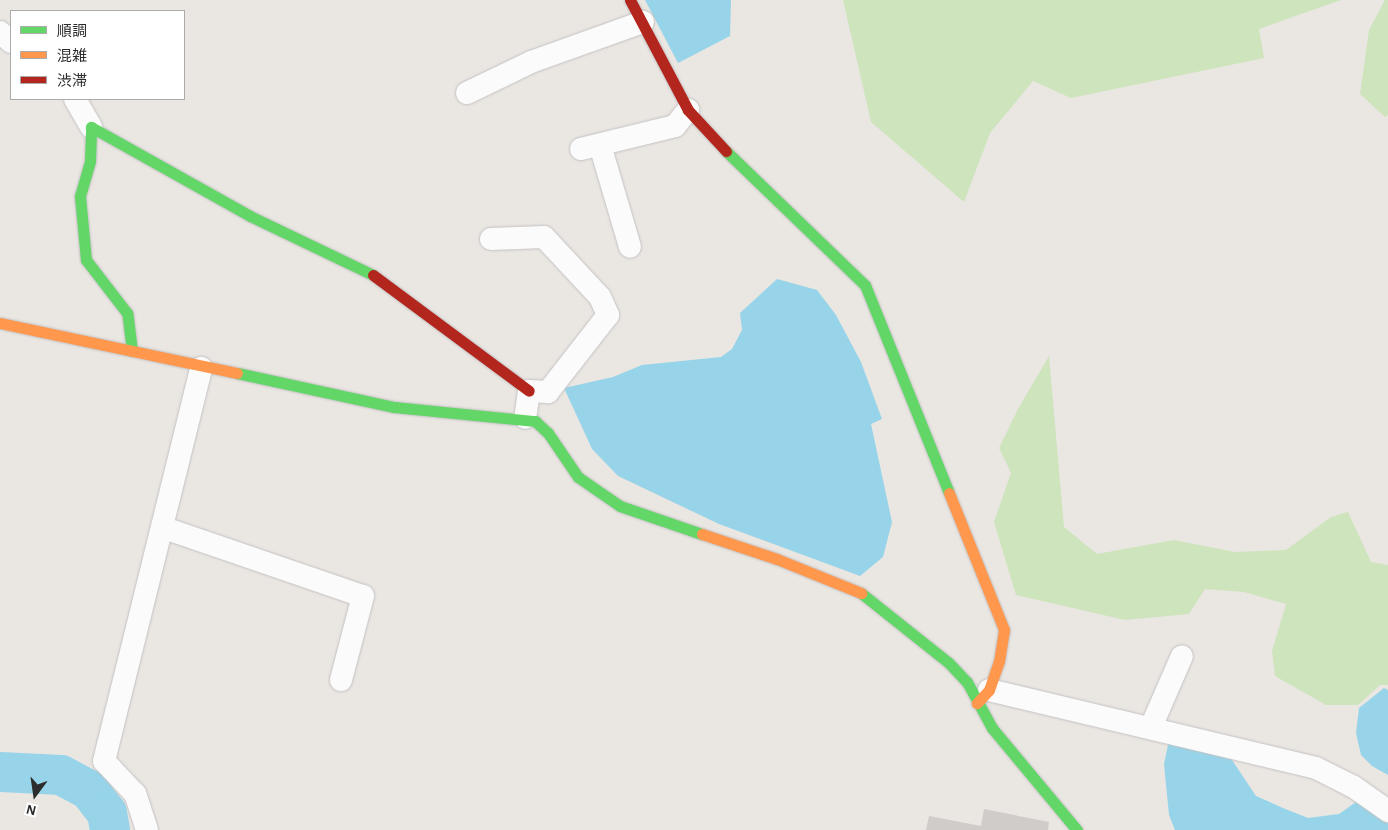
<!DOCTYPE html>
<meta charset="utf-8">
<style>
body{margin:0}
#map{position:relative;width:1388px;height:830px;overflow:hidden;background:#eae6e2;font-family:"Alegreya Sans","Noto Sans JP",sans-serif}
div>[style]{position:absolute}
.green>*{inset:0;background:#cde4bc}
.water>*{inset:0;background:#97d4e9}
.river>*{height:40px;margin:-20px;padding:0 20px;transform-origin:20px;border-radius:20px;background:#97d4e9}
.building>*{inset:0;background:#cfccc9}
.roads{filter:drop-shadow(0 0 1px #c3c2c3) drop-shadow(0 0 1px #c3c2c3)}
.street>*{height:22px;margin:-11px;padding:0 11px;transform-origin:11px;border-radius:11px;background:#fcfbfb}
.fast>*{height:11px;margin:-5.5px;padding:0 5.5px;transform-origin:5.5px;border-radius:5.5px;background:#63d668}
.slow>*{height:11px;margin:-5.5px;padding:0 5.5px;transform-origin:5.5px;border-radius:5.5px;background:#ff974d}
.jam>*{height:11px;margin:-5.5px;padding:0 5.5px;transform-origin:5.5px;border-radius:5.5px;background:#b3261e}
span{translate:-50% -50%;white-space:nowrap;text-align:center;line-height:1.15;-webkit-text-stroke:4px #fff;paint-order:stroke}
.legend{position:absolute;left:10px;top:10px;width:175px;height:90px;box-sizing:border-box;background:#fff;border:1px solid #ababab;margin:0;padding:6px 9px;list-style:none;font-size:15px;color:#2c2c2c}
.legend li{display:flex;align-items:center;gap:10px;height:25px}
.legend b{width:25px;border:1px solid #ababab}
.north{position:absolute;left:10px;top:770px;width:50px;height:50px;-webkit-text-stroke:4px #fff;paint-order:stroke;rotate:194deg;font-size:14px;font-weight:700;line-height:20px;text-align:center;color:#2c2c2c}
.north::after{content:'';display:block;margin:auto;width:18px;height:22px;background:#2c2c2c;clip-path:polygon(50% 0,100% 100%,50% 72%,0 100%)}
</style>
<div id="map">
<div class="green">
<i style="clip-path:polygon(843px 0,1341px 0,1259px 29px,1264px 58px,1071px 98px,1033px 81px,990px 133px,964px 202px,871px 122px)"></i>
<i style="clip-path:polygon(1385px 0,1388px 0,1388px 115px,1385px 117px,1360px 94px,1369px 30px)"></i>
<i style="clip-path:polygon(1049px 356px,1064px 527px,1097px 554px,1174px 540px,1235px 552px,1286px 550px,1331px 517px,1348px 512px,1371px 562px,1388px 565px,1388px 685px,1380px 685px,1358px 705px,1326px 705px,1275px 676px,1272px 651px,1286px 604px,1244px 592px,1205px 589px,1189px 614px,1125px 620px,1016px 595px,994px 522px,1011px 473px,999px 448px,1018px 409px)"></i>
</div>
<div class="water">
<i style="clip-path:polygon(645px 0,731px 0,730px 36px,678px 63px)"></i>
<i style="clip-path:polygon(777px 279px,817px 290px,836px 315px,861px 362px,882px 419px,871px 424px,892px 522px,883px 557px,860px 576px,719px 524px,618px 476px,592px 449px,564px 388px,613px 377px,642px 365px,721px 357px,732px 349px,742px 330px,740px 313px)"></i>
<i style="clip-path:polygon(1384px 688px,1388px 690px,1388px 775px,1372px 766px,1361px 755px,1356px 733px,1359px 708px)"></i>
<i style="clip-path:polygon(1169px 740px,1226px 751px,1256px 796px,1283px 808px,1308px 818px,1339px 814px,1356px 802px,1388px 820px,1388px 830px,1175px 830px,1169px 815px,1164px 764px)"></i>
</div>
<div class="river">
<i style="left:0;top:772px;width:61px;rotate:2.8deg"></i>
<i style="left:61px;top:775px;width:32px;rotate:28deg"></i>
<i style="left:89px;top:790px;width:29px;rotate:52deg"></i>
<i style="left:107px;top:813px;width:17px;rotate:80deg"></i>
</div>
<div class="building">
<i style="clip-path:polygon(984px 809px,1049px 822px,1048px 830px,926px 830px,929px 816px,981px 826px)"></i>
</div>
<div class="roads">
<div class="street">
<i style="left:0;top:32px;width:15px;rotate:42deg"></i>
<i style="left:467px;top:93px;width:71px;rotate:-25.8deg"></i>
<i style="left:531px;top:62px;width:119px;rotate:-19.7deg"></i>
<i style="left:75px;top:99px;width:32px;rotate:60deg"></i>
<i style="left:600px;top:145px;width:106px;rotate:73.6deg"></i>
<i style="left:581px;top:149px;width:97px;rotate:-13.7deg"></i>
<i style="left:675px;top:126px;width:21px;rotate:-51deg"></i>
<i style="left:491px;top:239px;width:53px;rotate:-2.2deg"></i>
<i style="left:544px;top:237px;width:82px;rotate:47deg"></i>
<i style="left:600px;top:297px;width:20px;rotate:66deg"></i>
<i style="left:608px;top:315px;width:98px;rotate:127.9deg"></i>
<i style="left:548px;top:392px;width:19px;rotate:-177deg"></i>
<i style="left:529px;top:391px;width:27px;rotate:98deg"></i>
<i style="left:164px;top:528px;width:210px;rotate:18.9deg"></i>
<i style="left:363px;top:596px;width:87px;rotate:104.7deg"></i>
<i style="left:989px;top:690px;width:336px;rotate:13.4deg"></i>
<i style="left:1316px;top:768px;width:42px;rotate:26.6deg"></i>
<i style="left:1354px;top:787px;width:42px;rotate:35.2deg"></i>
<i style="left:1151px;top:727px;width:77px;rotate:-66.4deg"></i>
<i style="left:147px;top:830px;width:38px;rotate:-108deg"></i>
<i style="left:135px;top:794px;width:45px;rotate:-133.2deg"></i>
<i style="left:104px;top:761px;width:405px;rotate:-76.1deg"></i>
</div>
<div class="fast">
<i style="left:726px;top:151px;width:193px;rotate:44deg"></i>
<i style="left:865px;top:285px;width:224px;rotate:68deg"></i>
<i style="left:132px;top:351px;width:38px;rotate:-97deg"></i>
<i style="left:127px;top:313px;width:67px;rotate:-127.7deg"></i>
<i style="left:86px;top:260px;width:64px;rotate:-95.4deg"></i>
<i style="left:80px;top:196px;width:36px;rotate:-74deg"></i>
<i style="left:90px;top:161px;width:34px;rotate:-88deg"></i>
<i style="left:91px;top:127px;width:182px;rotate:29.2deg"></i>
<i style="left:250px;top:216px;width:136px;rotate:25.6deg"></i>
<i style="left:237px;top:373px;width:161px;rotate:12.2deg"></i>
<i style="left:394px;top:407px;width:142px;rotate:5.7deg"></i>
<i style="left:535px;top:421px;width:18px;rotate:43deg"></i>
<i style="left:548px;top:433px;width:53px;rotate:55.7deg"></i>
<i style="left:578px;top:477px;width:51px;rotate:34.6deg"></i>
<i style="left:620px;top:506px;width:87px;rotate:18.9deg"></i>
<i style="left:861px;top:593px;width:112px;rotate:38.5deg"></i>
<i style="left:949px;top:663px;width:26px;rotate:47deg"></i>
<i style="left:967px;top:682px;width:52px;rotate:61.5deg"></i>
<i style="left:992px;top:728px;width:133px;rotate:50.2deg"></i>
</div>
<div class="slow">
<i style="left:0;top:323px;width:242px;rotate:11.9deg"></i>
<i style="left:949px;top:493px;width:148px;rotate:68.1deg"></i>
<i style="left:1004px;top:630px;width:31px;rotate:99deg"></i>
<i style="left:999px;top:661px;width:31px;rotate:109deg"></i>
<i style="left:989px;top:690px;width:18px;rotate:133deg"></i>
<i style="left:702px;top:534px;width:79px;rotate:18.4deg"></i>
<i style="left:777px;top:559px;width:91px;rotate:22deg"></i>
</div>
<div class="jam">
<i style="left:630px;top:0;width:124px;rotate:62.2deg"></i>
<i style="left:688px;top:110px;width:56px;rotate:47.2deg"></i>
<i style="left:373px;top:275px;width:194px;rotate:36.6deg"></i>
</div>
</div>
<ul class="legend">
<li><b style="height:6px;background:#63d668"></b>順調</li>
<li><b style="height:6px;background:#ff974d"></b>混雑</li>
<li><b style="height:6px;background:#b3261e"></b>渋滞</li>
</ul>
<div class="north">N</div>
</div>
